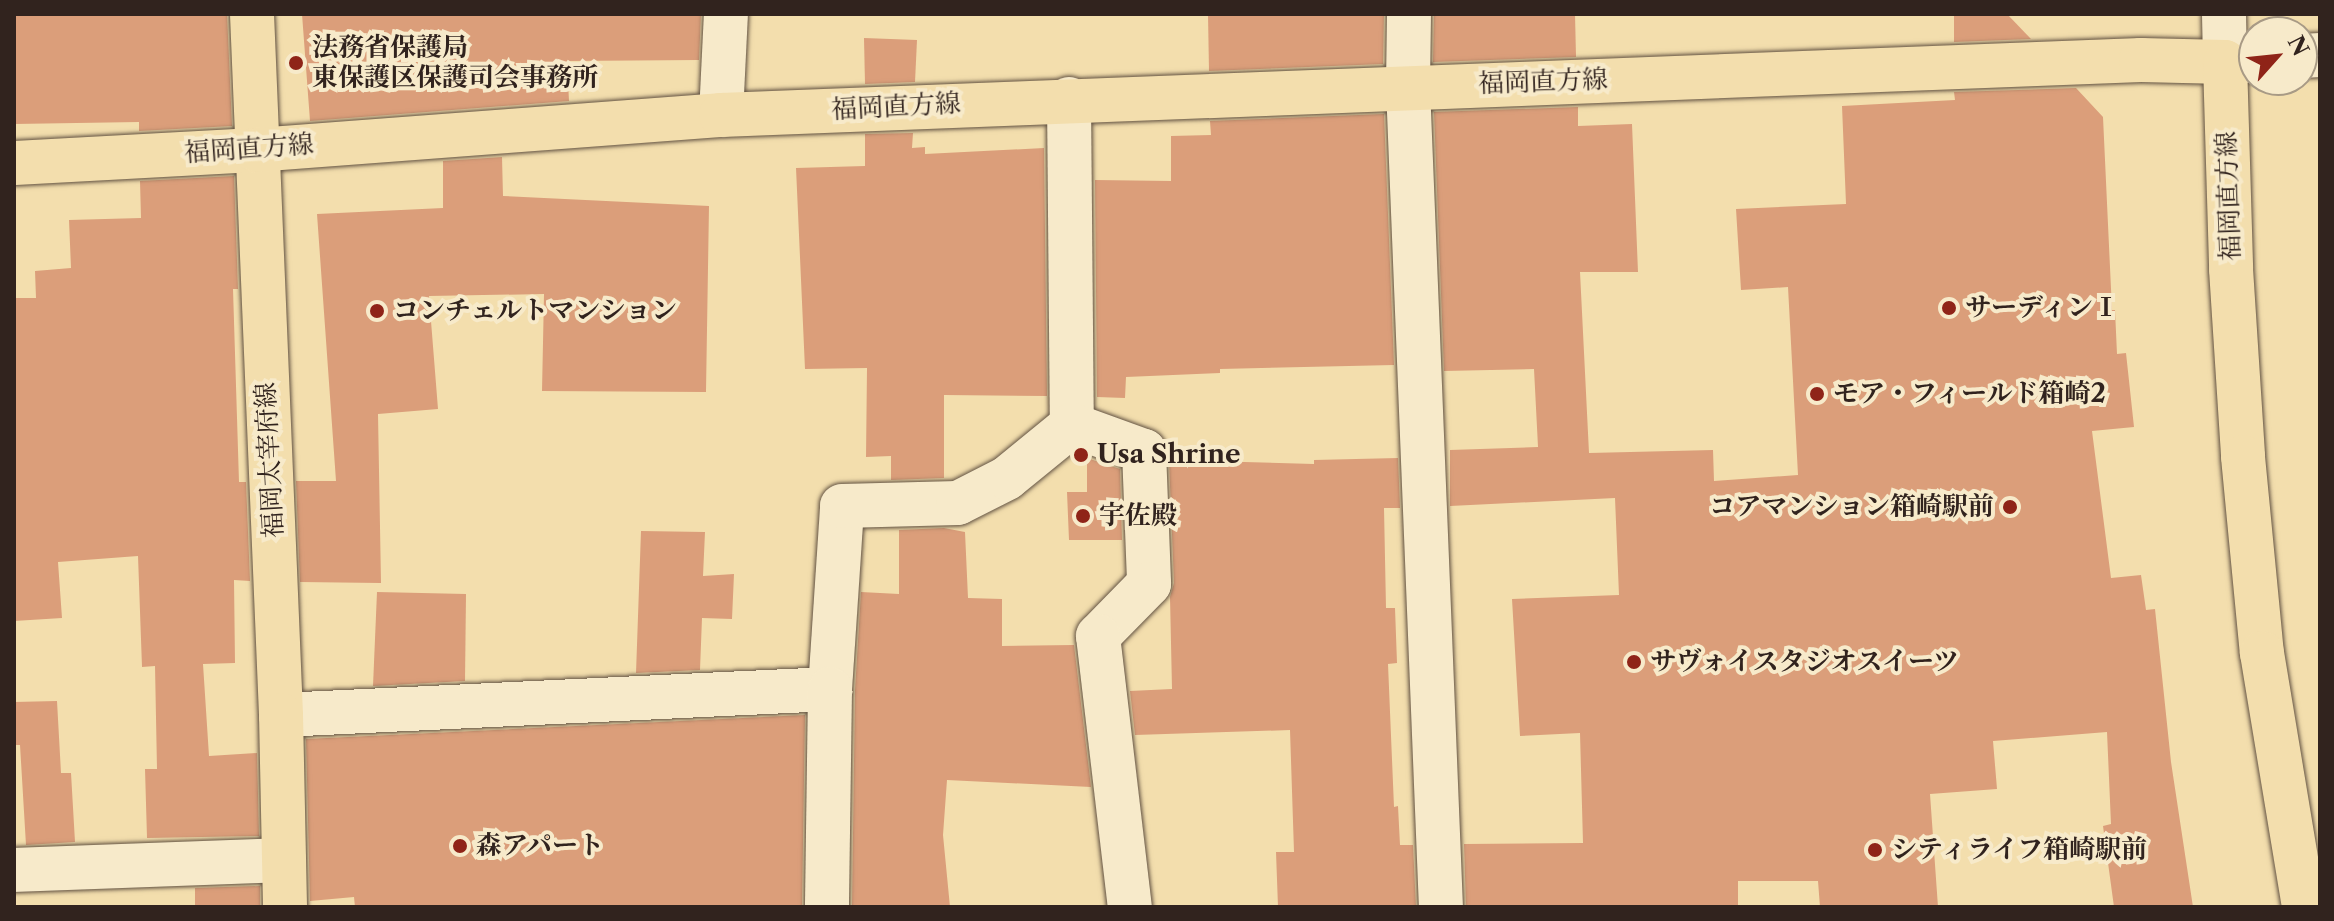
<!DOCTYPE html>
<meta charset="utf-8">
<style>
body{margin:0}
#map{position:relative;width:2334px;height:921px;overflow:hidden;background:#f3dead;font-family:"Libre Caslon Text","Noto Serif JP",serif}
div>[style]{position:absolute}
.building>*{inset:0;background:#db9e7a}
.roads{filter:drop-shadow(0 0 2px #625242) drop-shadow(0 0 2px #625242)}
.street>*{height:44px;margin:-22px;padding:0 22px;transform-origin:22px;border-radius:22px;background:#f7eaca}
.secondary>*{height:44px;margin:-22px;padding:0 22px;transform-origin:22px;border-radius:22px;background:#f7eaca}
.primary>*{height:44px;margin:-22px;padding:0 22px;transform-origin:22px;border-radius:22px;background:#f3dead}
.dots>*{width:22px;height:22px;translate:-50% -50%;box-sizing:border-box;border:4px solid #f7eaca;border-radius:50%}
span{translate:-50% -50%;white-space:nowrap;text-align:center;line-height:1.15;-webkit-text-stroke:8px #f7eaca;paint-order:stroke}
.poi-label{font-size:26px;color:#31231e;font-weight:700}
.left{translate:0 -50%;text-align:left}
.right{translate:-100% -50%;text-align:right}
.street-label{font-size:26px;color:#31231e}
.frame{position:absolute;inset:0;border:16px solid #31231e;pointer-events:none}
.north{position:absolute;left:2238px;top:16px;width:80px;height:80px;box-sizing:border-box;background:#f7eaca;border:2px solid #a89a85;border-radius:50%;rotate:63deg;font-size:22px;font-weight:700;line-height:32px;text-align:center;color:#31231e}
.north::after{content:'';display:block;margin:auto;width:28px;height:36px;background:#8f2418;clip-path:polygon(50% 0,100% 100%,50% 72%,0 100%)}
</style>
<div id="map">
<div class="building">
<i style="clip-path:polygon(14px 14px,227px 14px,232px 126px,139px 131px,139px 122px,14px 124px)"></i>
<i style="clip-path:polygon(302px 14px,701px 14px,699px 60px,567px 61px,569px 101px,310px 121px)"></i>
<i style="clip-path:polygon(1208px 14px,1384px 14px,1383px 64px,1209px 71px)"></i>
<i style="clip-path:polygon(1434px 14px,1575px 14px,1576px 57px,1433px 62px)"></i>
<i style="clip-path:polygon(1954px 14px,2007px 14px,2031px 39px,1954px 42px)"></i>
<i style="clip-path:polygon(864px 38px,917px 40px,915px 82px,865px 84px)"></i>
<i style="clip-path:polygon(2076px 88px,2103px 117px,2112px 310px,2115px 310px,2117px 354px,2126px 353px,2134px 427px,2092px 431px,2111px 578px,2141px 575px,2146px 610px,2155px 609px,2171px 762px,2193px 907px,2114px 907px,2103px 826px,2111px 824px,2107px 732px,1993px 741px,1997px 789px,1930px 794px,1938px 907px,1820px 907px,1818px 881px,1738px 881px,1738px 907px,1466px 907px,1464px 844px,1583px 843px,1580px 733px,1520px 736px,1512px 599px,1619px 595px,1615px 498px,1450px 506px,1450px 450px,1538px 447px,1534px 369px,1444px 371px,1434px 112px,1578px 107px,1578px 126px,1632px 124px,1638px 272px,1580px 272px,1589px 453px,1713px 450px,1714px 481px,1798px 475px,1788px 287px,1741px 290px,1736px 209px,1846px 204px,1842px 106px,1955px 100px,1954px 92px)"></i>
<i style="clip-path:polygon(1384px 114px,1394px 365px,1220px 369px,1220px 373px,1126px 377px,1125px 398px,1097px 397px,1095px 180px,1171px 181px,1171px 136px,1211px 135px,1210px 121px)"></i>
<i style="clip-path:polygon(913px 133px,912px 148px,925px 147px,925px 154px,1044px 148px,1047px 396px,944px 395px,944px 478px,891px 480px,891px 456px,866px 457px,867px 368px,805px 369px,796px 168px,865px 166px,865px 134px)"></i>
<i style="clip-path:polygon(502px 157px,503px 196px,709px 206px,706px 392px,542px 391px,544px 294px,429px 296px,438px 409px,378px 414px,381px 583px,300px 582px,296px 481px,336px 481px,317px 214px,443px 208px,443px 161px)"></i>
<i style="clip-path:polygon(234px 176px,238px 289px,233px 289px,239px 482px,246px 482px,250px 581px,234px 580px,235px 663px,203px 664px,209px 756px,257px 753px,259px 836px,147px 838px,145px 769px,157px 769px,155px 666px,142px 667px,138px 556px,58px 562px,62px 618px,14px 621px,14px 298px,36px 298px,35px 271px,71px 268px,69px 220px,141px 218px,140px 181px)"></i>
<i style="clip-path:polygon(1087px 458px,1120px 469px,1122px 540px,1069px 540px,1067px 492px,1087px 492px)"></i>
<i style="clip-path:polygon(1398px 458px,1400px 508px,1384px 508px,1386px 608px,1395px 608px,1397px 663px,1388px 664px,1394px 807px,1398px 806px,1400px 845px,1413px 845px,1416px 907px,1278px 907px,1276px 852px,1294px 852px,1290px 730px,1135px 735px,1130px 691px,1172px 689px,1170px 597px,1174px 583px,1169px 460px,1314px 464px,1314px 460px)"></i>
<i style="clip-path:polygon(944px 528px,965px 532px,968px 598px,1002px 599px,1002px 646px,1074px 645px,1091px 787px,947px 780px,943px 835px,950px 907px,852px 907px,855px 690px,861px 592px,899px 594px,899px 530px)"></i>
<i style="clip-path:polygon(641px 531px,705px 532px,703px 576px,734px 574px,732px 619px,702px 618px,700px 670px,636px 673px)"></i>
<i style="clip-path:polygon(377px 592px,466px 594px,465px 681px,373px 686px)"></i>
<i style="clip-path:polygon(57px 701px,61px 773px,71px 773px,75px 842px,26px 845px,20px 745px,14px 745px,14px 702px)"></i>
<i style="clip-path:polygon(805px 715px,802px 907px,355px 907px,354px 897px,310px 901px,306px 739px)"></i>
<i style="clip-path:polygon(260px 886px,260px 905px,195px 907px,195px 888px)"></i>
</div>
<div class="roads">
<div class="street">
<i style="left:1409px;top:14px;width:73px;rotate:90.8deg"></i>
<i style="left:1408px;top:87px;width:821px;rotate:87.7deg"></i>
<i style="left:1069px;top:99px;width:326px;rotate:89.5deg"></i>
<i style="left:1072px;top:425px;width:77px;rotate:19.9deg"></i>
<i style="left:1144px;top:451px;width:133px;rotate:87.8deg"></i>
<i style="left:1149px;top:584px;width:73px;rotate:134.4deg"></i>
<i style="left:1098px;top:636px;width:273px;rotate:83.3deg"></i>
<i style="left:721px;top:115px;width:101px;rotate:-87.2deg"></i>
<i style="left:830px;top:689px;width:183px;rotate:-86.2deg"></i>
<i style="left:842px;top:506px;width:116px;rotate:-1.5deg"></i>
<i style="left:958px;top:503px;width:55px;rotate:-27deg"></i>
<i style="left:1007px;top:478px;width:84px;rotate:-39.2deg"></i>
<i style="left:281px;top:715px;width:550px;rotate:-2.71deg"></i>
<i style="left:830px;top:689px;width:218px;rotate:90.8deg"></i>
<i style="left:14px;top:870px;width:270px;rotate:-2.1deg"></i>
</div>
<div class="secondary">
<i style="left:2224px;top:14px;width:48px;rotate:88.8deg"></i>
<i style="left:2225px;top:62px;width:29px;rotate:-4deg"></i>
<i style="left:2302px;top:56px;width:18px;rotate:-3deg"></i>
</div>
<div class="primary">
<i style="left:252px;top:14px;width:702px;rotate:87.63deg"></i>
<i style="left:281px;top:715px;width:192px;rotate:88.8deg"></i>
<i style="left:14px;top:163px;width:242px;rotate:-3.1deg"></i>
<i style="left:256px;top:150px;width:466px;rotate:-4.3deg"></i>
<i style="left:721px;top:115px;width:1421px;rotate:-2.22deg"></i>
<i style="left:2141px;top:60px;width:84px;rotate:1.4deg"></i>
<i style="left:2225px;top:62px;width:207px;rotate:88.3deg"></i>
<i style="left:2231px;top:269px;width:188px;rotate:86.3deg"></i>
<i style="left:2243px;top:457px;width:197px;rotate:84.5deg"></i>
<i style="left:2262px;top:653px;width:257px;rotate:80.6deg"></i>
</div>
</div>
<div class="dots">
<i style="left:296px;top:63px;background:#8f2418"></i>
<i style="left:1949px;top:308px;background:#8f2418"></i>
<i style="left:377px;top:311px;background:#8f2418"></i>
<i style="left:1817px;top:394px;background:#8f2418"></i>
<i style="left:1081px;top:455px;background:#8f2418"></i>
<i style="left:2010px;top:507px;background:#8f2418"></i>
<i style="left:1083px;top:516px;background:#8f2418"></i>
<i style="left:1634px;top:662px;background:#8f2418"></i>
<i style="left:460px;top:846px;background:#8f2418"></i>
<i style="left:1875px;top:850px;background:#8f2418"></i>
</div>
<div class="poi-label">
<span class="left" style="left:312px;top:63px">法務省保護局<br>東保護区保護司会事務所</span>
<span class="left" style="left:1965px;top:308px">サーディンⅠ</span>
<span class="left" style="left:393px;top:311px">コンチェルトマンション</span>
<span class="left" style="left:1833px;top:394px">モア・フィールド箱崎2</span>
<span class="left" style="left:1097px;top:455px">Usa Shrine</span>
<span class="right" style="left:1994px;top:507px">コアマンション箱崎駅前</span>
<span class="left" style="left:1099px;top:516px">宇佐殿</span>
<span class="left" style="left:1650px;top:662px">サヴォイスタジオスイーツ</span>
<span class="left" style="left:476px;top:846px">森アパート</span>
<span class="left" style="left:1891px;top:850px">シティライフ箱崎駅前</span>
</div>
<div class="street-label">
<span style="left:1543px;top:82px;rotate:-2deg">福岡直方線</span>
<span style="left:896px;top:107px;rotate:-3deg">福岡直方線</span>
<span style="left:249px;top:149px;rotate:-4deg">福岡直方線</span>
<span style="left:2229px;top:196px;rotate:-92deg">福岡直方線</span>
<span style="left:270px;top:460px;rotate:-93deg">福岡太宰府線</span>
</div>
<div class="frame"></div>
<div class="north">N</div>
</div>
